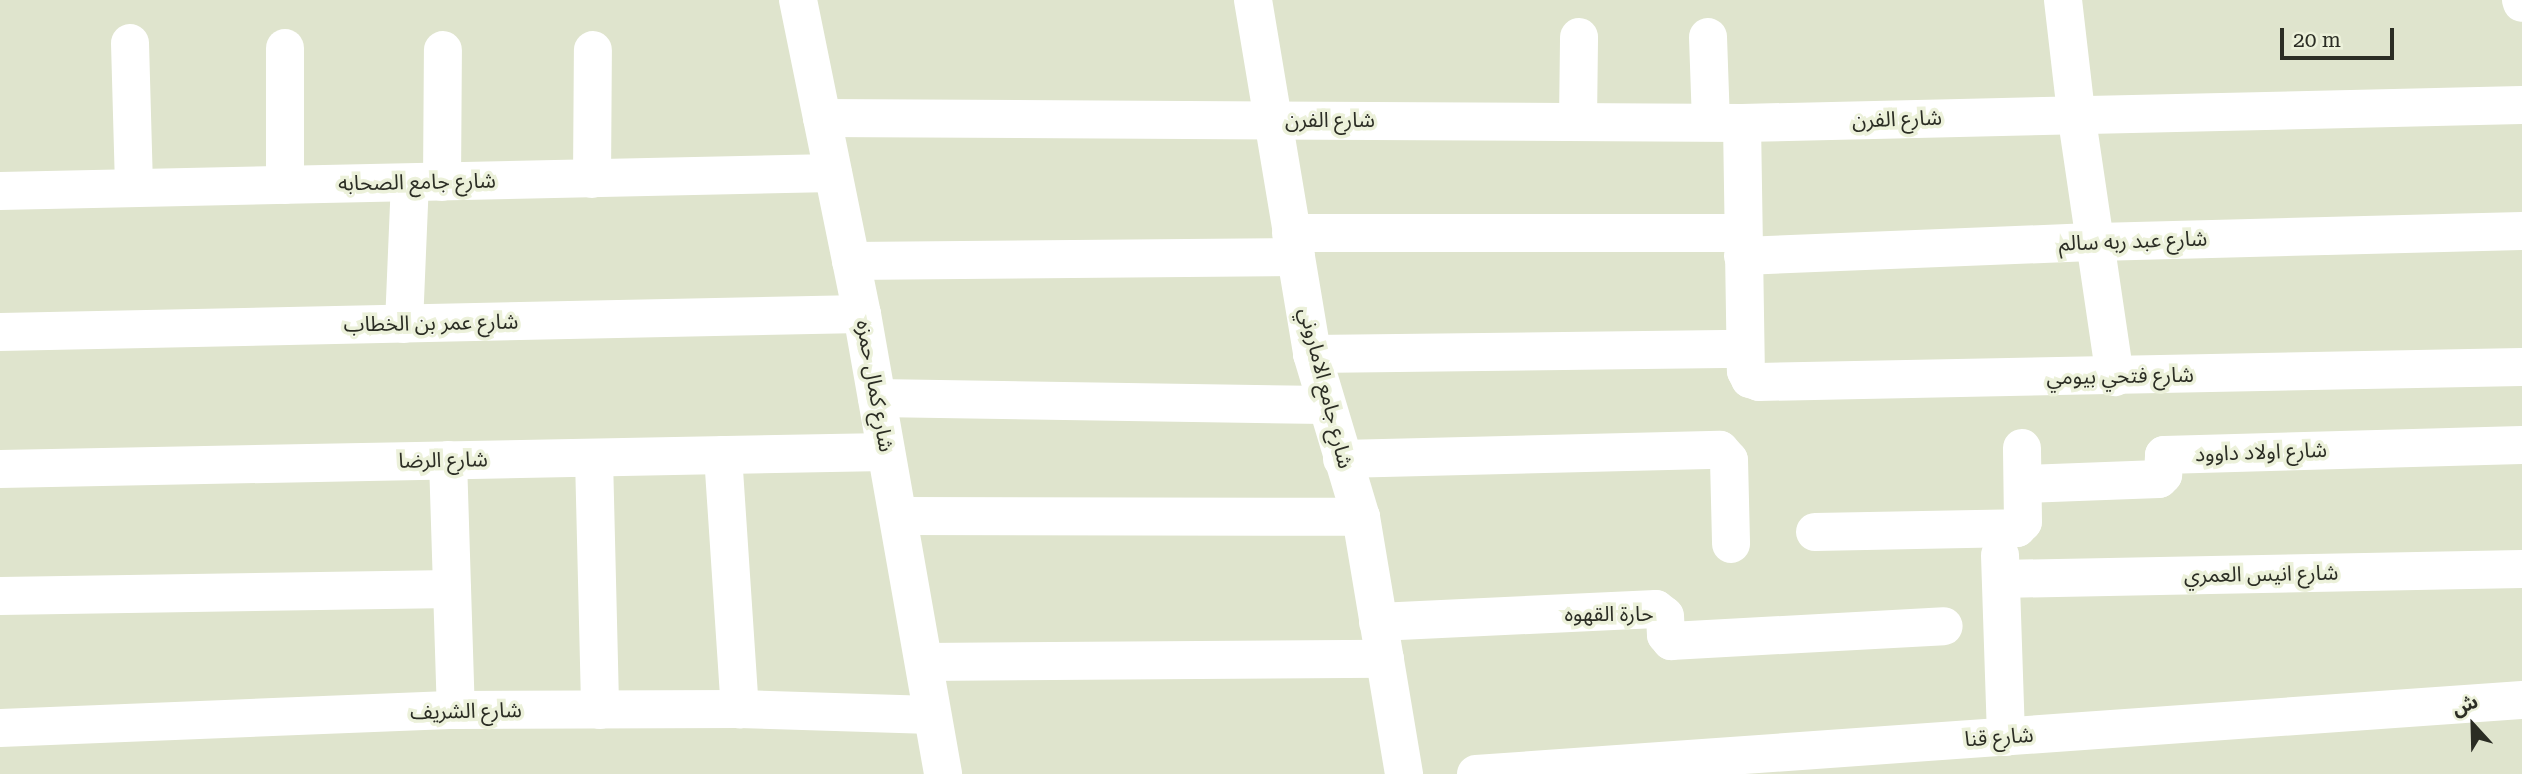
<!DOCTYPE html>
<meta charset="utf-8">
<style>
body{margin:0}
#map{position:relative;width:2522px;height:774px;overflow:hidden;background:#dfe4cd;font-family:"Roboto Serif","Noto Sans Arabic",serif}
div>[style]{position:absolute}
.minor>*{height:38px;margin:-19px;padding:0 19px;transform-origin:19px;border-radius:19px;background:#fff}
span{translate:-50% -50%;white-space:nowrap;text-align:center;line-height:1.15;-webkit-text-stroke:7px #ecf1da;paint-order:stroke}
.street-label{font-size:21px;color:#2b2d24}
.north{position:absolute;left:2438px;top:690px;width:70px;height:70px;-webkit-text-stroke:5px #ecf1da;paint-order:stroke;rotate:338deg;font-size:19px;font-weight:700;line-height:28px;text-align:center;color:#2b2d24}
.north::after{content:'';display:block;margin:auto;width:24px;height:32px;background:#2b2d24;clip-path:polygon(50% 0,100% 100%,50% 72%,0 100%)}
.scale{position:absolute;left:2280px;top:28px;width:114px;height:32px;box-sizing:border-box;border:4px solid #2b2d24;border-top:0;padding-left:9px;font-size:21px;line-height:24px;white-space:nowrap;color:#2b2d24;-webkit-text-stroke:5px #ecf1da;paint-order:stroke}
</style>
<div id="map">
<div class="minor">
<i style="left:798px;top:0;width:320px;rotate:78.5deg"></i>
<i style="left:862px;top:314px;width:467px;rotate:80deg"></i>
<i style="left:1253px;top:0;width:359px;rotate:80.5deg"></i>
<i style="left:1312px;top:354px;width:170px;rotate:73.3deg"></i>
<i style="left:1361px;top:517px;width:261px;rotate:80.5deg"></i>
<i style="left:2063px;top:0;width:114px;rotate:83.4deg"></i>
<i style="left:2076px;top:113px;width:267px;rotate:81.6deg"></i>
<i style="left:2521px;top:0;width:3px;rotate:72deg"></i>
<i style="left:1708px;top:37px;width:85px;rotate:88deg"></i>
<i style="left:130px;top:43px;width:145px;rotate:88.4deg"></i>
<i style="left:822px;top:118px;width:920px;rotate:0.31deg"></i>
<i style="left:1742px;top:123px;width:780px;rotate:-1.32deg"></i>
<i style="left:1578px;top:122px;width:85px;rotate:-89.3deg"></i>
<i style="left:1742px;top:123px;width:248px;rotate:89.1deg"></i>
<i style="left:1746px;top:371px;width:9px;rotate:63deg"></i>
<i style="left:1750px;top:379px;width:9px;rotate:18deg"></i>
<i style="left:1759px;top:382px;width:763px;rotate:-1.13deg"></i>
<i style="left:592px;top:179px;width:129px;rotate:-89.6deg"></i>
<i style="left:442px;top:182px;width:132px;rotate:-89.6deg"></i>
<i style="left:285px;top:185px;width:137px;rotate:-90deg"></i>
<i style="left:0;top:191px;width:833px;rotate:-1.24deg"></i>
<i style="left:1291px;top:233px;width:452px"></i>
<i style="left:1743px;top:256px;width:354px;rotate:-2.3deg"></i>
<i style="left:2097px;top:242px;width:425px;rotate:-1.5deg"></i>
<i style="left:851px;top:261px;width:445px;rotate:-0.5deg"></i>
<i style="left:404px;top:324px;width:141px;rotate:-87.6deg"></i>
<i style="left:0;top:332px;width:862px;rotate:-1.2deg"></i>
<i style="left:1312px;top:354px;width:432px;rotate:-0.7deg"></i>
<i style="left:877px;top:398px;width:448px;rotate:0.9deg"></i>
<i style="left:723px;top:455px;width:255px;rotate:86.2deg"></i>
<i style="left:594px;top:458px;width:252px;rotate:88.6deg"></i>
<i style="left:1342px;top:459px;width:378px;rotate:-1.4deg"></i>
<i style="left:1720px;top:450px;width:13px;rotate:48deg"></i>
<i style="left:1729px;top:460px;width:84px;rotate:88.6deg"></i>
<i style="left:448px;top:460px;width:250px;rotate:88.2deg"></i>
<i style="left:0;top:469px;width:886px;rotate:-1.1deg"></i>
<i style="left:2023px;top:484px;width:136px;rotate:-2.1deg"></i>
<i style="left:2159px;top:479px;width:6px;rotate:-45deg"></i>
<i style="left:2163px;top:475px;width:20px;rotate:-87deg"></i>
<i style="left:2164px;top:455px;width:358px;rotate:-1.6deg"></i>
<i style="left:898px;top:516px;width:463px;rotate:0.1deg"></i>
<i style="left:1815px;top:532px;width:202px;rotate:-1.1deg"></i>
<i style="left:2017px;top:528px;width:8px;rotate:-45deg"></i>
<i style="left:2023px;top:522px;width:74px;rotate:-90.8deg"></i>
<i style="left:2000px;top:555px;width:182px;rotate:88.1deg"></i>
<i style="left:2001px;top:579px;width:521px;rotate:-1.1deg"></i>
<i style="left:0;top:596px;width:452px;rotate:-0.9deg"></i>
<i style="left:1378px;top:622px;width:278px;rotate:-2.7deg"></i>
<i style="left:1656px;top:609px;width:11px;rotate:38deg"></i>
<i style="left:1665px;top:616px;width:19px;rotate:87deg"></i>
<i style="left:1666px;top:635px;width:8px;rotate:50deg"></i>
<i style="left:1671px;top:641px;width:273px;rotate:-3.1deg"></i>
<i style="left:924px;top:662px;width:461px;rotate:-0.4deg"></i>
<i style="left:0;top:728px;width:456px;rotate:-2.3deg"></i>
<i style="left:456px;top:710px;width:284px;rotate:-0.2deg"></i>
<i style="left:740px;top:709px;width:192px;rotate:1.8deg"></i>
<i style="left:1476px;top:774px;width:1049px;rotate:-4.05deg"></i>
</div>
<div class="street-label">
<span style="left:1897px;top:119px;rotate:-2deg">شارع الفرن</span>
<span style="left:1330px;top:120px">شارع الفرن</span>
<span style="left:417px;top:182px;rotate:-1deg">شارع جامع الصحابه</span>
<span style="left:2133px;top:241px;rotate:-2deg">شارع عبد ربه سالم</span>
<span style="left:431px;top:323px;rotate:-1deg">شارع عمر بن الخطاب</span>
<span style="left:2120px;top:376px;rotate:-1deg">شارع فتحي بيومي</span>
<span style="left:875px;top:386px;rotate:80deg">شارع كمال حمزه</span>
<span style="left:1326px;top:388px;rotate:76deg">شارع جامع الاماروني</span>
<span style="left:2261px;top:452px;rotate:-2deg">شارع اولاد داوود</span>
<span style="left:443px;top:460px;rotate:-1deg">شارع الرضا</span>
<span style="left:2261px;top:574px;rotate:-1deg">شارع انيس العمري</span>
<span style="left:1609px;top:614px">حارة القهوه</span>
<span style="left:466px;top:711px;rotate:-1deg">شارع الشريف</span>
<span style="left:1999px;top:737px;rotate:-4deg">شارع قنا</span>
</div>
<div class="north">ش</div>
<div class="scale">20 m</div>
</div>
